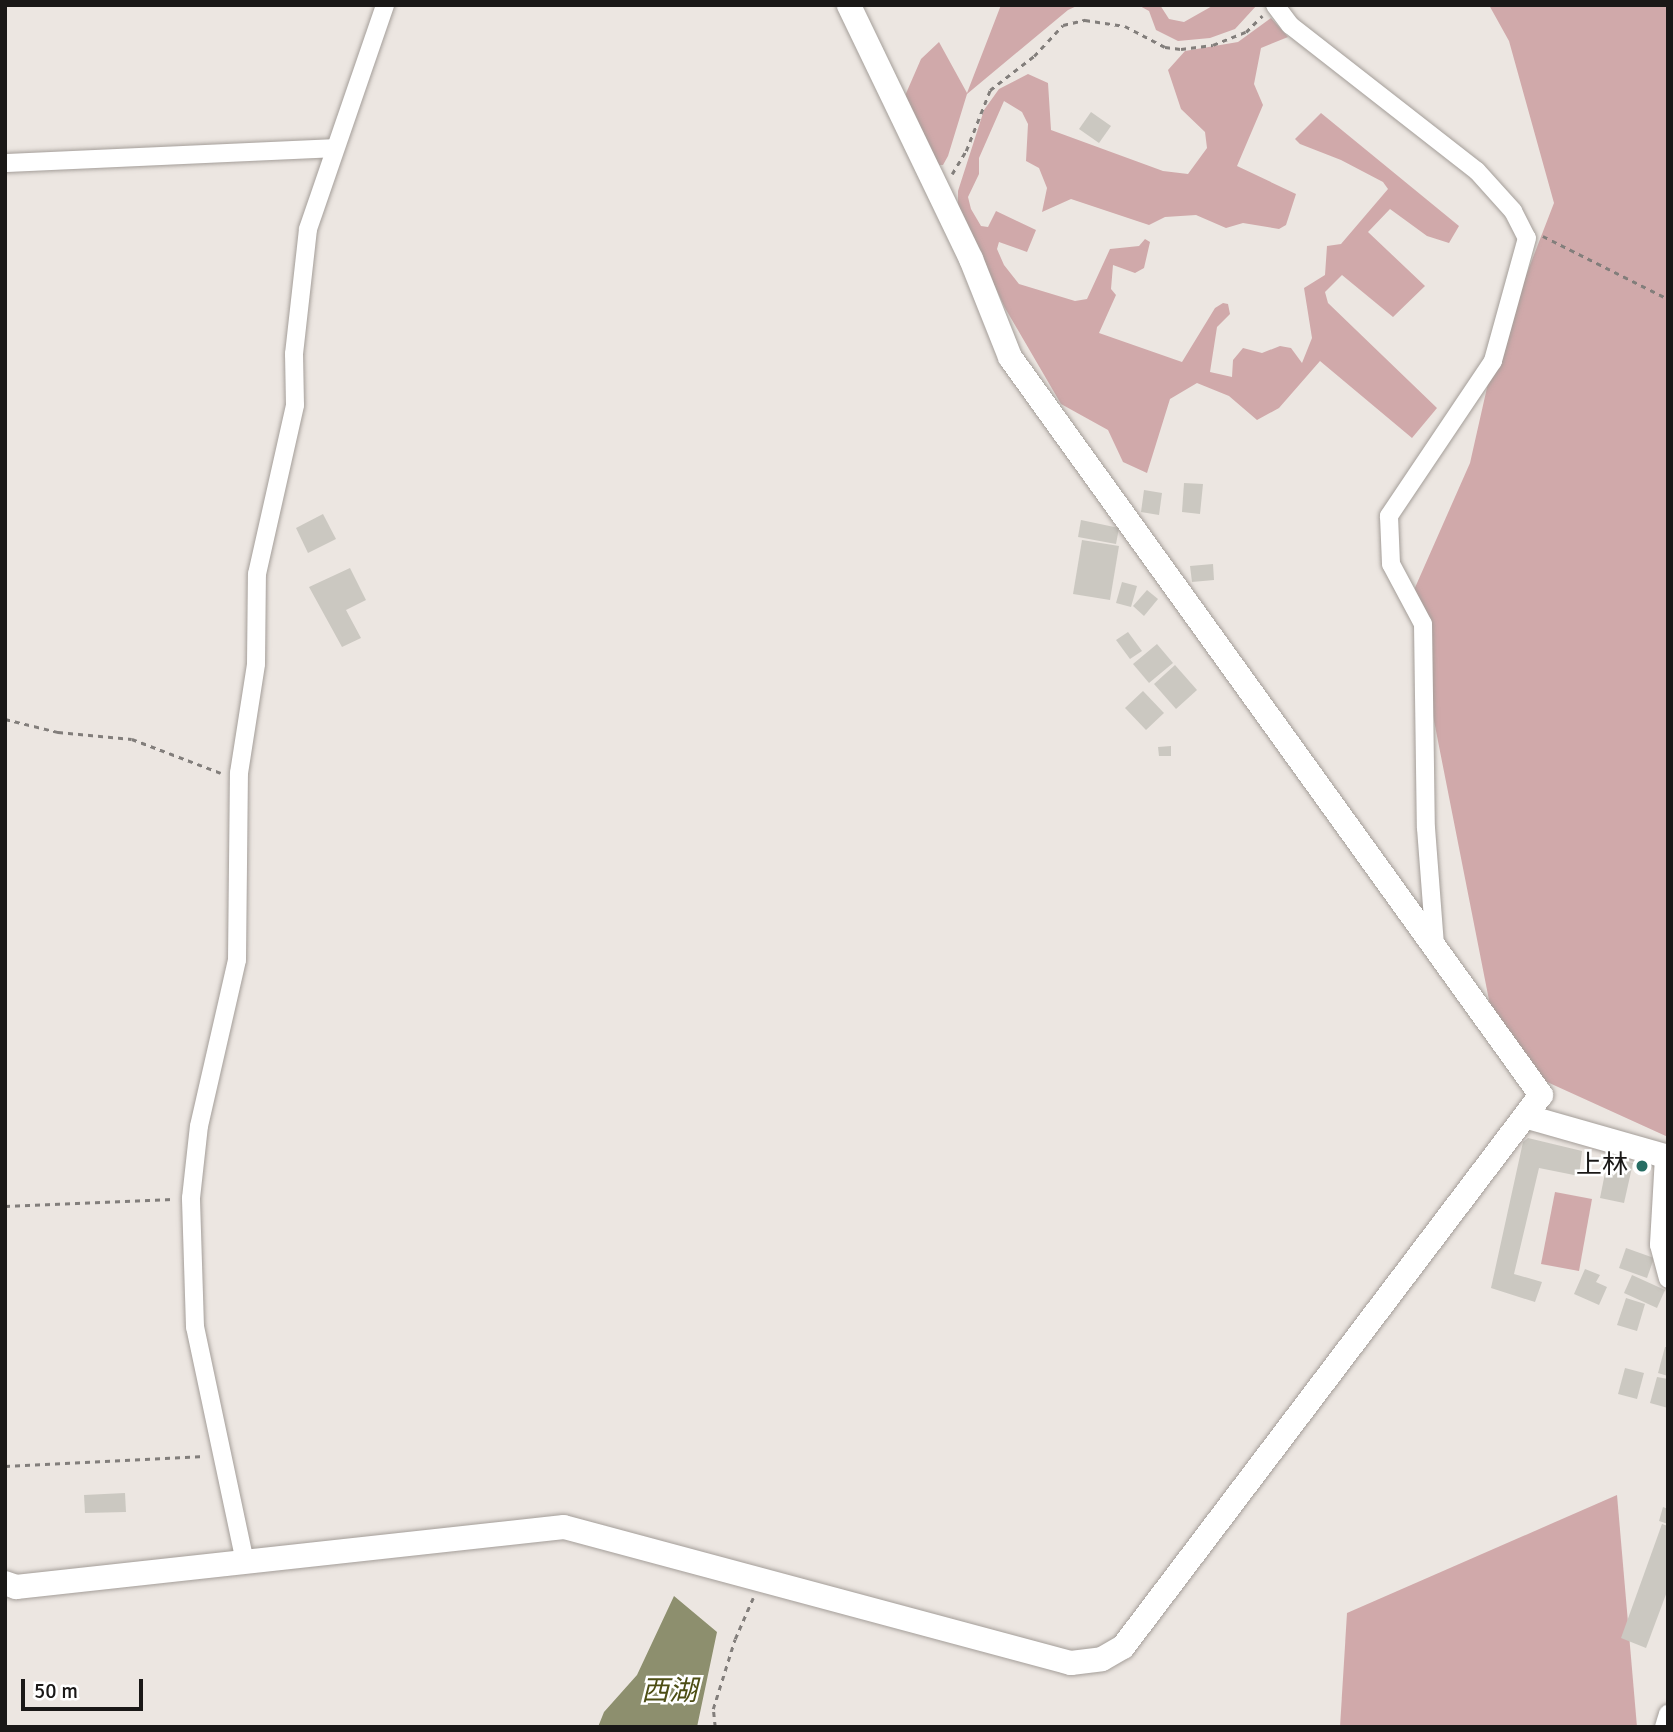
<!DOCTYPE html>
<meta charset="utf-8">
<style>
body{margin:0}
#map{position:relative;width:1673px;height:1732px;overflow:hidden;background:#ece6e1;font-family:Signika,"Noto Sans TC",sans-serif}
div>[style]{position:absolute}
.green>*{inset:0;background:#d0a9aa}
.water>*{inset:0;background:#8d8f6e}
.building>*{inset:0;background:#cbc8c1}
.path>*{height:2.5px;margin-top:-1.25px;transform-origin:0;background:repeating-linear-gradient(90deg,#827e7b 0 5px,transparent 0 10px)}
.roads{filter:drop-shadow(0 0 2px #a49e99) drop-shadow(0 0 2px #a49e99)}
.street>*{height:18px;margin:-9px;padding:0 9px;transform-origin:9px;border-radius:9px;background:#fff}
.secondary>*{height:24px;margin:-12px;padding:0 12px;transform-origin:12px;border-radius:12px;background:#fff}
.dots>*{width:19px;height:19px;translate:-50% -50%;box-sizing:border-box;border:4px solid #fff;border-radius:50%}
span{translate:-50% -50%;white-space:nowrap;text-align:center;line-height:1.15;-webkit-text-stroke:5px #fff;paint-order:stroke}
.poi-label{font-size:26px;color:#1a1817}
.right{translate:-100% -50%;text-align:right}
.water-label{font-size:28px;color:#4d4e15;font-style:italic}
.frame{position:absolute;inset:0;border:7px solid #1a1817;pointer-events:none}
.scale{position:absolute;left:21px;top:1679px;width:122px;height:32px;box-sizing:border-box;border:4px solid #1a1817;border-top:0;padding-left:9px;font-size:21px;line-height:24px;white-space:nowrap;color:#1a1817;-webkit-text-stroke:5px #fff;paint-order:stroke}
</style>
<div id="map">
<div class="green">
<i style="clip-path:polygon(1001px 5px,1079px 5px,1068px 10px,967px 94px,948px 156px,943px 165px,936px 165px,904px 98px,921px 59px,939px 42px,967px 93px)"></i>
<i style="clip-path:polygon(1138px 5px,1160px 5px,1169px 19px,1184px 22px,1214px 5px,1257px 5px,1235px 29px,1210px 38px,1178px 41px,1156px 30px,1149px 11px)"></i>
<i style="clip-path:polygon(1489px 5px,1668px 5px,1668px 1137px,1501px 1061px,1410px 599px,1470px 463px,1493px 361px,1554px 203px,1509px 41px)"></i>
<i style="clip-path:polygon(1271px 18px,1288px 37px,1261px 48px,1254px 84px,1263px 105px,1237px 166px,1296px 194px,1286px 225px,1279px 229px,1243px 223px,1226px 228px,1196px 215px,1165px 217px,1149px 225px,1071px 199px,1042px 212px,1047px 188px,1039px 168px,1026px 161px,1028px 124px,1022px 112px,1004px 101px,979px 158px,979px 174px,968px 197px,971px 209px,981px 226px,988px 227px,996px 211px,1036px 230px,1027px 252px,999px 242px,997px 249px,1004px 265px,1019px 284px,1075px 301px,1087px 299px,1110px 249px,1139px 246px,1145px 239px,1150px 242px,1144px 268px,1135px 273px,1113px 265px,1111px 289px,1116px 295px,1099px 333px,1182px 362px,1215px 308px,1223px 303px,1228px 304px,1230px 314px,1217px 327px,1210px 372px,1232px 377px,1233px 360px,1243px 348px,1262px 353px,1280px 346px,1291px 348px,1302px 363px,1312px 338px,1304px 288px,1325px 275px,1327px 246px,1341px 244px,1388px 189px,1383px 182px,1341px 160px,1300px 144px,1295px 139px,1321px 113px,1459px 226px,1449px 243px,1427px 236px,1390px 209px,1368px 232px,1425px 286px,1393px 317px,1342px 275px,1325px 292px,1328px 303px,1437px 408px,1412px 438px,1320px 361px,1279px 408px,1257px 420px,1229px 396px,1197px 383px,1170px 399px,1147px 473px,1123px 462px,1108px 430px,1061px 404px,1005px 308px,958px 208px,958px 191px,984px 110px,999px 89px,1028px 74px,1048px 83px,1051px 130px,1163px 171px,1188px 174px,1207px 148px,1205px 132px,1181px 109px,1168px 70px,1185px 51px,1238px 42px)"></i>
<i style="clip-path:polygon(1555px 1192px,1592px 1199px,1579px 1271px,1541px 1264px)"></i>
<i style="clip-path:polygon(1617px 1495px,1637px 1727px,1340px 1727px,1347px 1613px)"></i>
</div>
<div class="water">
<i style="clip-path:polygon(674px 1596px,717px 1632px,697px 1727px,598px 1727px,604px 1712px,637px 1675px)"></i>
</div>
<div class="building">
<i style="clip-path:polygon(1091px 112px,1111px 126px,1099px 143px,1079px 129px)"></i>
<i style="clip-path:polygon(1184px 483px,1203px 484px,1200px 514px,1182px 512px)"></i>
<i style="clip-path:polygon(1144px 490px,1162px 493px,1159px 515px,1141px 512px)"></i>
<i style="clip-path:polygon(323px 514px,336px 539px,308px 553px,296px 528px)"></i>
<i style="clip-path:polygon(1081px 520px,1119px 528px,1116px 544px,1078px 537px)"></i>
<i style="clip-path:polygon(1082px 540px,1119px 546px,1110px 600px,1073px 594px)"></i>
<i style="clip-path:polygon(1213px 564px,1214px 580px,1192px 582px,1190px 566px)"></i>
<i style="clip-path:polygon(350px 568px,366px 600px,346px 610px,361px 638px,342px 647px,309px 587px)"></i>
<i style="clip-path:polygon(1122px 582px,1137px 586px,1131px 607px,1116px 603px)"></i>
<i style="clip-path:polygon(1147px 590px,1158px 599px,1144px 616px,1133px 606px)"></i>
<i style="clip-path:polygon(1128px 632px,1142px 651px,1130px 659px,1116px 640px)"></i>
<i style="clip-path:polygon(1157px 644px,1173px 663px,1149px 683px,1133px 664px)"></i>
<i style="clip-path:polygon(1175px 665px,1197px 690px,1176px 709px,1154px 684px)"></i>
<i style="clip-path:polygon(1143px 691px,1164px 713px,1146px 730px,1125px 708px)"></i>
<i style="clip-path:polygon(1171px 746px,1171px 756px,1159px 756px,1158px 747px)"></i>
<i style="clip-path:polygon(1528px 1138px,1582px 1151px,1579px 1176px,1539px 1168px,1514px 1274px,1542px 1282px,1535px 1302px,1491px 1288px,1523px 1142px)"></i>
<i style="clip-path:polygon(1608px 1158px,1633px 1163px,1624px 1203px,1600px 1198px)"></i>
<i style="clip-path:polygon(1626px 1248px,1654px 1258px,1647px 1278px,1619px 1268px)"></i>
<i style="clip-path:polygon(1585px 1269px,1600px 1275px,1596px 1282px,1607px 1287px,1599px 1305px,1574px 1294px)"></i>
<i style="clip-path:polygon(1632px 1275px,1665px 1290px,1657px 1308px,1624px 1293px)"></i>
<i style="clip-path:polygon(1626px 1298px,1645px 1304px,1637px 1331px,1617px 1325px)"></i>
<i style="clip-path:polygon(1665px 1347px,1668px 1347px,1668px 1376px,1658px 1373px)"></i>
<i style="clip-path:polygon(1625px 1368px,1644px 1373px,1637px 1399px,1618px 1394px)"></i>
<i style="clip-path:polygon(1657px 1377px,1668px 1379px,1668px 1408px,1650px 1403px)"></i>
<i style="clip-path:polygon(125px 1493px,126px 1512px,85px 1513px,84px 1495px)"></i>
<i style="clip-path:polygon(1663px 1507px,1668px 1509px,1668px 1524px,1659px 1521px)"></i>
<i style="clip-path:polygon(1662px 1524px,1668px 1526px,1668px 1589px,1646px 1648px,1621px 1638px)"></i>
</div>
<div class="path">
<i style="left:952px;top:174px;width:27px;rotate:-59deg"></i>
<i style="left:966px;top:151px;width:66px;rotate:-68.5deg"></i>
<i style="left:990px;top:90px;width:56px;rotate:-37.7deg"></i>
<i style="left:1034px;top:56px;width:42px;rotate:-46.9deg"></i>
<i style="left:1063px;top:25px;width:23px;rotate:-13deg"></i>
<i style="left:1085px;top:20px;width:40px;rotate:8.5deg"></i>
<i style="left:1125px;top:26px;width:45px;rotate:27.7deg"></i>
<i style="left:1165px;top:47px;width:16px;rotate:7deg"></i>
<i style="left:1181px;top:49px;width:32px;rotate:-7deg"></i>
<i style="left:1213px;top:45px;width:35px;rotate:-22deg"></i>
<i style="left:1246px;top:32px;width:23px;rotate:-45deg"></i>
<i style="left:1543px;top:236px;width:140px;rotate:26.7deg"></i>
<i style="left:5px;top:719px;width:55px;rotate:13.8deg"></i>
<i style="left:58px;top:732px;width:74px;rotate:5.4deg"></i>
<i style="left:132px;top:739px;width:95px;rotate:20.9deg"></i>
<i style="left:5px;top:1206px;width:168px;rotate:-2.4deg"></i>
<i style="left:5px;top:1466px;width:200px;rotate:-2.9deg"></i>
<i style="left:715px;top:1727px;width:18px;rotate:-96deg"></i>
<i style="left:713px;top:1709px;width:73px;rotate:-72.6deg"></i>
<i style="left:735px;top:1639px;width:45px;rotate:-66.3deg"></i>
</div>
<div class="roads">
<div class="street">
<i style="left:1275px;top:5px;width:25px;rotate:53deg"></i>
<i style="left:1290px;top:25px;width:237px;rotate:38deg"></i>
<i style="left:1477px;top:171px;width:54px;rotate:48deg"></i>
<i style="left:1513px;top:211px;width:30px;rotate:63deg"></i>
<i style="left:1527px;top:238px;width:128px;rotate:105.5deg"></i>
<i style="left:1493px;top:361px;width:187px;rotate:123.9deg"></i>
<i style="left:1389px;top:516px;width:48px;rotate:87.6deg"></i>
<i style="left:1391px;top:564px;width:68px;rotate:61.9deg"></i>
<i style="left:1423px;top:624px;width:204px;rotate:89.2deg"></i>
<i style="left:1426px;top:828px;width:116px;rotate:85.6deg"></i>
<i style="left:5px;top:163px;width:329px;rotate:-2.6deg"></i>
<i style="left:1664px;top:1157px;width:88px;rotate:93.3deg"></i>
<i style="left:1659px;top:1245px;width:35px;rotate:75deg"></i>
<i style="left:245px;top:1562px;width:240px;rotate:-102deg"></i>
<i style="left:195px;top:1327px;width:129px;rotate:-91.8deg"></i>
<i style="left:191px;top:1198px;width:72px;rotate:-83.7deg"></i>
<i style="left:199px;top:1126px;width:170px;rotate:-77.1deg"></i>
<i style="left:237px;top:960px;width:187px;rotate:-89.4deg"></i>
<i style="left:239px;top:773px;width:110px;rotate:-81.1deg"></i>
<i style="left:256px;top:664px;width:90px;rotate:-89.4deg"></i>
<i style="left:257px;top:574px;width:173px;rotate:-77.3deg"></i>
<i style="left:295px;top:405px;width:51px;rotate:-91.1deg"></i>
<i style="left:294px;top:354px;width:126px;rotate:-83.6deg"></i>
<i style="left:308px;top:229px;width:237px;rotate:-71deg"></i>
<i style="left:1664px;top:1727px;width:14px;rotate:-73deg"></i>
</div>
<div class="secondary">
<i style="left:1528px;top:1117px;width:146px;rotate:15.9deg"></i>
<i style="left:5px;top:1583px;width:12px;rotate:20deg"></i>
<i style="left:16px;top:1587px;width:551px;rotate:-6.25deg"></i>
<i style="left:564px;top:1527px;width:525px;rotate:15.02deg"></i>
<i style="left:1071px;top:1663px;width:31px;rotate:-7deg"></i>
<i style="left:1102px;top:1659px;width:24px;rotate:-30deg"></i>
<i style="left:1123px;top:1647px;width:692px;rotate:-52.87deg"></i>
<i style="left:1541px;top:1095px;width:909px;rotate:-125.74deg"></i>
<i style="left:1010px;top:357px;width:105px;rotate:-111.7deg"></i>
<i style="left:971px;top:259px;width:282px;rotate:-115.7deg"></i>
</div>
</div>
<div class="dots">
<i style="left:1642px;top:1166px;background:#276d63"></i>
</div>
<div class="poi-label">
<span class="right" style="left:1628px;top:1166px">上林</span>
</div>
<div class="water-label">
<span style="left:669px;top:1691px">西湖</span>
</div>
<div class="frame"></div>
<div class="scale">50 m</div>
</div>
